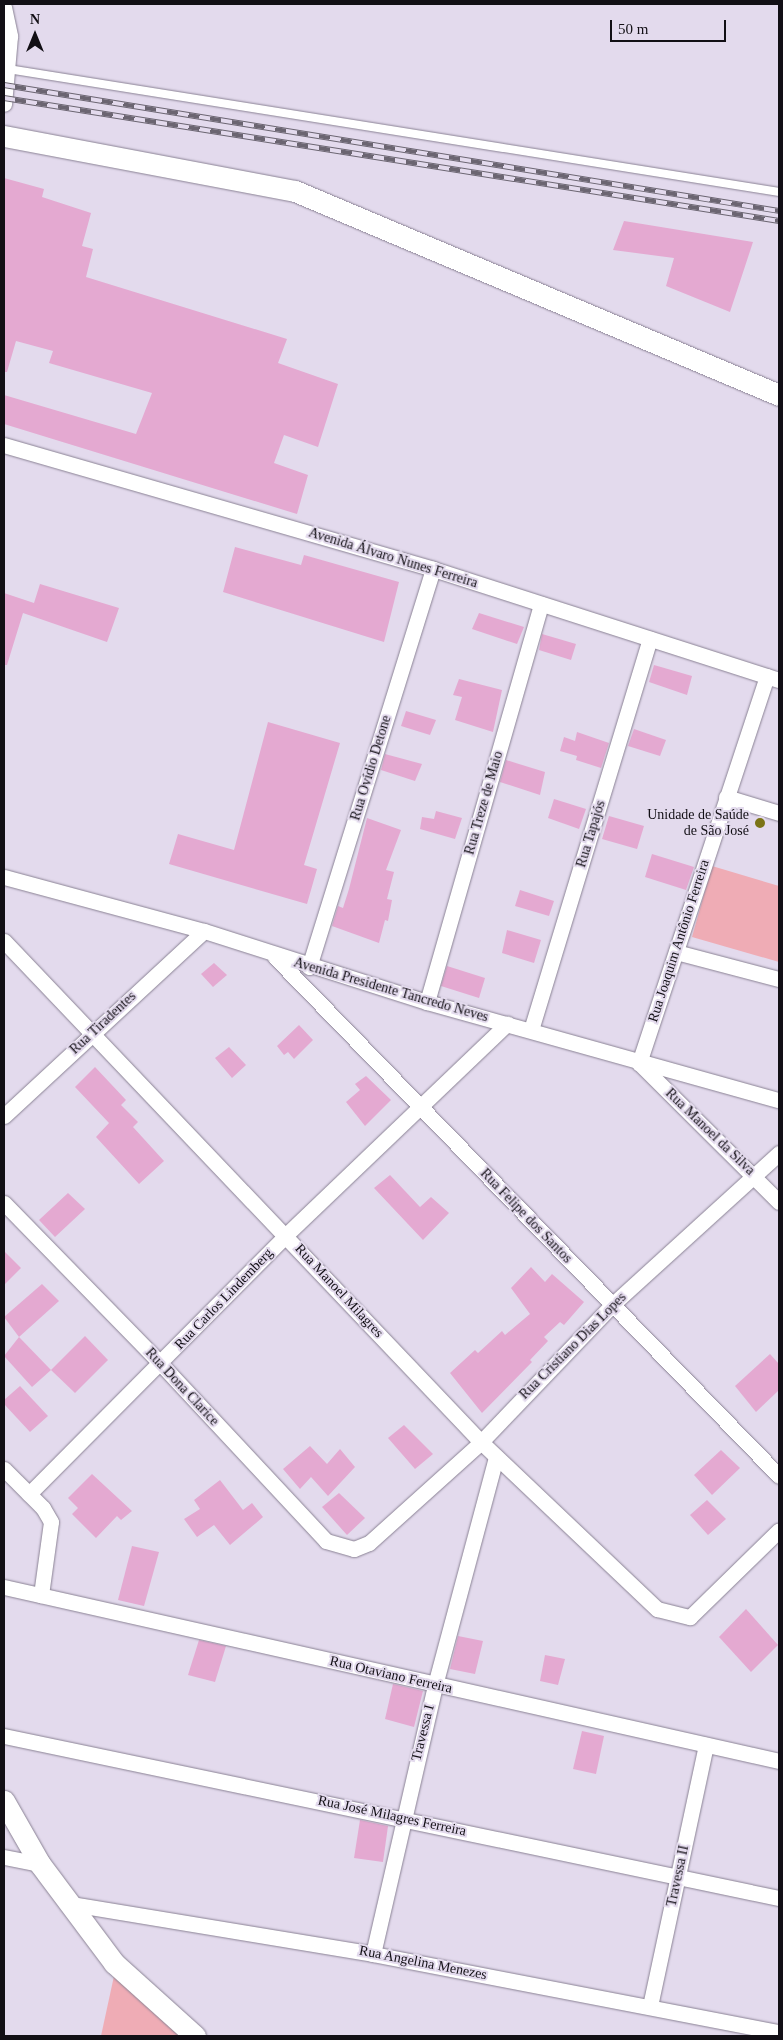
<!DOCTYPE html>
<meta charset="utf-8">
<style>
body{margin:0}
#map{position:relative;width:783px;height:2040px;overflow:hidden;background:#e3daed;font-family:Georgia,serif}
div>[style]{position:absolute}
.green>*{inset:0;background:#efacb5}
.building>*{inset:0;background:#e4a9d1}
.roads{filter:drop-shadow(0 0 1px #8a8294) drop-shadow(0 0 1px #8a8294)}
.lane>*{height:8px;margin:-4px;padding:0 4px;transform-origin:4px;border-radius:4px;background:#fff}
.street>*{height:15px;margin:-7.5px;padding:0 7.5px;transform-origin:7.5px;border-radius:7.5px;background:#fff}
.secondary>*{height:21px;margin:-10.5px;padding:0 10.5px;transform-origin:10.5px;border-radius:10.5px;background:#fff}
.rail>*{height:5.5px;margin-top:-2.75px;transform-origin:0;background:repeating-linear-gradient(90deg,#e3daed 0 11px,#6b6571 0 22px);box-sizing:border-box;border-block:1px solid #6b6571}
.dots>*{width:14px;height:14px;translate:-50% -50%;box-sizing:border-box;border:2px solid #e3daed;border-radius:50%}
span{translate:-50% -50%;white-space:nowrap;text-align:center;line-height:1.15;-webkit-text-stroke:4px #e3daed;paint-order:stroke}
.street-label{font-size:14px;color:#120f15}
.poi-label{font-size:14px;color:#120f15}
.right{translate:-100% -50%;text-align:right}
.frame{position:absolute;inset:0;border:5px solid #120f15;pointer-events:none}
.north{position:absolute;left:10px;top:10px;width:50px;height:50px;-webkit-text-stroke:4px #e3daed;paint-order:stroke;rotate:0deg;font-size:14px;font-weight:700;line-height:20px;text-align:center;color:#120f15}
.north::after{content:'';display:block;margin:auto;width:18px;height:22px;background:#120f15;clip-path:polygon(50% 0,100% 100%,50% 72%,0 100%)}
.scale{position:absolute;left:610px;top:20px;width:116px;height:22px;box-sizing:border-box;border:2px solid #120f15;border-top:0;padding-left:6px;font-size:15px;line-height:18px;white-space:nowrap;color:#120f15;-webkit-text-stroke:4px #e3daed;paint-order:stroke}
</style>
<div id="map">
<div class="green">
<i style="clip-path:polygon(712px 866px,779px 886px,779px 962px,692px 937px)"></i>
<i style="clip-path:polygon(114px 1976px,186px 2036px,101px 2036px)"></i>
</div>
<div class="building">
<i style="clip-path:polygon(4px 178px,44px 189px,42px 197px,91px 213px,82px 246px,93px 249px,86px 277px,287px 339px,278px 363px,338px 384px,318px 447px,284px 435px,274px 463px,308px 475px,297px 514px,4px 424px,4px 395px,136px 434px,152px 393px,49px 363px,53px 351px,16px 341px,7px 372px,4px 372px)"></i>
<i style="clip-path:polygon(624px 221px,753px 242px,730px 312px,666px 286px,674px 258px,613px 250px)"></i>
<i style="clip-path:polygon(235px 547px,301px 565px,304px 555px,399px 582px,384px 642px,223px 592px)"></i>
<i style="clip-path:polygon(40px 584px,119px 608px,107px 642px,23px 613px,7px 665px,4px 665px,4px 593px,34px 603px)"></i>
<i style="clip-path:polygon(479px 613px,524px 627px,517px 644px,472px 629px)"></i>
<i style="clip-path:polygon(542px 634px,576px 644px,571px 660px,539px 650px)"></i>
<i style="clip-path:polygon(654px 665px,692px 676px,687px 695px,649px 682px)"></i>
<i style="clip-path:polygon(459px 679px,502px 690px,493px 732px,455px 720px,462px 697px,453px 695px)"></i>
<i style="clip-path:polygon(406px 711px,436px 720px,430px 735px,401px 726px)"></i>
<i style="clip-path:polygon(268px 722px,340px 743px,304px 865px,317px 869px,307px 904px,169px 864px,178px 834px,234px 850px)"></i>
<i style="clip-path:polygon(634px 729px,666px 740px,660px 756px,628px 746px)"></i>
<i style="clip-path:polygon(577px 732px,609px 743px,601px 768px,576px 760px,577px 756px,560px 751px,564px 737px,575px 741px)"></i>
<i style="clip-path:polygon(385px 754px,422px 764px,415px 781px,381px 770px)"></i>
<i style="clip-path:polygon(506px 760px,545px 772px,540px 795px,500px 782px)"></i>
<i style="clip-path:polygon(554px 799px,586px 809px,579px 829px,548px 818px)"></i>
<i style="clip-path:polygon(436px 811px,462px 818px,455px 839px,420px 829px,422px 817px,434px 819px)"></i>
<i style="clip-path:polygon(609px 816px,644px 826px,637px 849px,602px 839px)"></i>
<i style="clip-path:polygon(367px 818px,401px 830px,386px 870px,394px 872px,387px 899px,392px 900px,388px 921px,385px 920px,379px 943px,332px 926px,338px 906px,343px 908px,349px 889px)"></i>
<i style="clip-path:polygon(652px 854px,694px 867px,686px 890px,645px 877px)"></i>
<i style="clip-path:polygon(520px 890px,554px 901px,549px 916px,515px 906px)"></i>
<i style="clip-path:polygon(507px 930px,541px 940px,534px 963px,502px 953px)"></i>
<i style="clip-path:polygon(214px 963px,227px 975px,213px 987px,201px 974px)"></i>
<i style="clip-path:polygon(447px 966px,485px 978px,479px 998px,441px 986px)"></i>
<i style="clip-path:polygon(299px 1025px,313px 1040px,294px 1059px,288px 1052px,284px 1055px,277px 1046px)"></i>
<i style="clip-path:polygon(229px 1047px,246px 1065px,232px 1078px,215px 1058px)"></i>
<i style="clip-path:polygon(95px 1067px,126px 1100px,121px 1105px,138px 1122px,133px 1127px,164px 1161px,139px 1184px,96px 1137px,109px 1123px,75px 1087px)"></i>
<i style="clip-path:polygon(366px 1076px,391px 1100px,365px 1126px,346px 1102px,360px 1090px,355px 1084px)"></i>
<i style="clip-path:polygon(390px 1175px,420px 1207px,431px 1197px,449px 1213px,423px 1240px,374px 1188px)"></i>
<i style="clip-path:polygon(68px 1193px,85px 1209px,55px 1237px,39px 1220px)"></i>
<i style="clip-path:polygon(4px 1251px,21px 1268px,4px 1285px)"></i>
<i style="clip-path:polygon(531px 1267px,545px 1282px,552px 1274px,584px 1302px,564px 1325px,560px 1322px,544px 1337px,548px 1341px,530px 1360px,532px 1362px,482px 1413px,450px 1373px,475px 1350px,478px 1353px,502px 1331px,505px 1335px,530px 1314px,511px 1288px)"></i>
<i style="clip-path:polygon(42px 1284px,59px 1301px,19px 1337px,4px 1317px)"></i>
<i style="clip-path:polygon(85px 1336px,108px 1360px,75px 1393px,51px 1370px)"></i>
<i style="clip-path:polygon(19px 1337px,51px 1370px,32px 1387px,4px 1356px)"></i>
<i style="clip-path:polygon(770px 1354px,779px 1364px,779px 1390px,756px 1412px,735px 1386px)"></i>
<i style="clip-path:polygon(20px 1386px,48px 1416px,30px 1432px,4px 1404px,4px 1400px)"></i>
<i style="clip-path:polygon(404px 1425px,433px 1454px,415px 1469px,388px 1438px)"></i>
<i style="clip-path:polygon(310px 1446px,327px 1464px,340px 1449px,355px 1467px,328px 1496px,311px 1477px,300px 1489px,283px 1469px)"></i>
<i style="clip-path:polygon(721px 1450px,740px 1468px,712px 1495px,694px 1475px)"></i>
<i style="clip-path:polygon(92px 1474px,132px 1511px,121px 1520px,117px 1516px,96px 1538px,72px 1514px,78px 1508px,68px 1498px)"></i>
<i style="clip-path:polygon(220px 1480px,243px 1510px,252px 1503px,263px 1517px,230px 1545px,214px 1525px,197px 1537px,184px 1519px,200px 1509px,194px 1500px)"></i>
<i style="clip-path:polygon(339px 1493px,365px 1518px,347px 1535px,322px 1507px)"></i>
<i style="clip-path:polygon(707px 1500px,726px 1519px,708px 1535px,690px 1515px)"></i>
<i style="clip-path:polygon(132px 1546px,159px 1552px,144px 1606px,118px 1600px)"></i>
<i style="clip-path:polygon(746px 1609px,778px 1645px,751px 1672px,719px 1637px)"></i>
<i style="clip-path:polygon(458px 1636px,483px 1641px,475px 1674px,450px 1669px)"></i>
<i style="clip-path:polygon(199px 1640px,226px 1646px,215px 1682px,188px 1675px)"></i>
<i style="clip-path:polygon(545px 1655px,565px 1659px,558px 1685px,540px 1681px)"></i>
<i style="clip-path:polygon(393px 1684px,423px 1691px,414px 1727px,385px 1719px)"></i>
<i style="clip-path:polygon(582px 1731px,604px 1736px,596px 1774px,573px 1769px)"></i>
<i style="clip-path:polygon(360px 1820px,388px 1826px,383px 1862px,354px 1858px)"></i>
</div>
<div class="roads">
<div class="lane">
<i style="left:8px;top:69px;width:781px;rotate:9.06deg"></i>
</div>
<div class="street">
<i style="left:4px;top:7px;width:30px;rotate:78deg"></i>
<i style="left:10px;top:36px;width:68px;rotate:95deg"></i>
<i style="left:4px;top:445px;width:447px;rotate:16.1deg"></i>
<i style="left:433px;top:569px;width:363px;rotate:17.8deg"></i>
<i style="left:767px;top:676px;width:408px;rotate:108.3deg"></i>
<i style="left:639px;top:1063px;width:197px;rotate:44.8deg"></i>
<i style="left:726px;top:797px;width:55px;rotate:16.8deg"></i>
<i style="left:4px;top:877px;width:207px;rotate:15.1deg"></i>
<i style="left:204px;top:931px;width:234px;rotate:17.7deg"></i>
<i style="left:427px;top:1002px;width:365px;rotate:15.6deg"></i>
<i style="left:4px;top:941px;width:692px;rotate:46.41deg"></i>
<i style="left:481px;top:1442px;width:243px;rotate:43.5deg"></i>
<i style="left:657px;top:1609px;width:34px;rotate:14deg"></i>
<i style="left:690px;top:1617px;width:124px;rotate:-44.3deg"></i>
<i style="left:676px;top:952px;width:106px;rotate:14.7deg"></i>
<i style="left:275px;top:957px;width:723px;rotate:45.84deg"></i>
<i style="left:309px;top:967px;width:417px;rotate:-72.7deg"></i>
<i style="left:427px;top:1002px;width:414px;rotate:-74deg"></i>
<i style="left:531px;top:1030px;width:409px;rotate:-73.1deg"></i>
<i style="left:4px;top:1116px;width:272px;rotate:-42.8deg"></i>
<i style="left:4px;top:1203px;width:225px;rotate:45.7deg"></i>
<i style="left:161px;top:1364px;width:242px;rotate:47deg"></i>
<i style="left:326px;top:1541px;width:29px;rotate:16deg"></i>
<i style="left:354px;top:1549px;width:16px;rotate:-22deg"></i>
<i style="left:369px;top:1543px;width:151px;rotate:-42deg"></i>
<i style="left:481px;top:1442px;width:190px;rotate:-46.3deg"></i>
<i style="left:612px;top:1305px;width:226px;rotate:-42.3deg"></i>
<i style="left:4px;top:1469px;width:55px;rotate:45deg"></i>
<i style="left:43px;top:1508px;width:16px;rotate:60deg"></i>
<i style="left:51px;top:1522px;width:74px;rotate:97.8deg"></i>
<i style="left:29px;top:1494px;width:365px;rotate:-45.2deg"></i>
<i style="left:286px;top:1235px;width:306px;rotate:-43.7deg"></i>
<i style="left:4px;top:1587px;width:794px;rotate:12.65deg"></i>
<i style="left:4px;top:1736px;width:792px;rotate:11.81deg"></i>
<i style="left:4px;top:1857px;width:37px;rotate:11deg"></i>
<i style="left:66px;top:1903px;width:311px;rotate:9.4deg"></i>
<i style="left:373px;top:1954px;width:413px;rotate:10.9deg"></i>
<i style="left:373px;top:1954px;width:276px;rotate:-77deg"></i>
<i style="left:435px;top:1685px;width:236px;rotate:-75deg"></i>
<i style="left:650px;top:2006px;width:267px;rotate:-77.9deg"></i>
</div>
<div class="secondary">
<i style="left:4px;top:136px;width:296px;rotate:10.7deg"></i>
<i style="left:295px;top:191px;width:525px;rotate:22.85deg"></i>
<i style="left:4px;top:1801px;width:73px;rotate:60.3deg"></i>
<i style="left:40px;top:1864px;width:124px;rotate:53.2deg"></i>
<i style="left:114px;top:1963px;width:109px;rotate:42deg"></i>
</div>
</div>
<div class="rail">
<i style="left:4px;top:85px;width:785px;rotate:9.23deg"></i>
<i style="left:4px;top:98px;width:785px;rotate:9.02deg"></i>
</div>
<div class="dots">
<i style="left:760px;top:823px;background:#7b7316"></i>
</div>
<div class="street-label">
<span style="left:393px;top:558px;rotate:17deg">Avenida Álvaro Nunes Ferreira</span>
<span style="left:371px;top:768px;rotate:-73deg">Rua Ovídio Detone</span>
<span style="left:484px;top:803px;rotate:-74deg">Rua Treze de Maio</span>
<span style="left:591px;top:834px;rotate:-73deg">Rua Tapajós</span>
<span style="left:679px;top:941px;rotate:-72deg">Rua Joaquim Antônio Ferreira</span>
<span style="left:391px;top:990px;rotate:16deg">Avenida Presidente Tancredo Neves</span>
<span style="left:103px;top:1023px;rotate:-43deg">Rua Tiradentes</span>
<span style="left:710px;top:1132px;rotate:44deg">Rua Manoel da Silva</span>
<span style="left:526px;top:1216px;rotate:46deg">Rua Felipe dos Santos</span>
<span style="left:339px;top:1291px;rotate:47deg">Rua Manoel Milagres</span>
<span style="left:224px;top:1299px;rotate:-46deg">Rua Carlos Lindemberg</span>
<span style="left:573px;top:1346px;rotate:-45deg">Rua Cristiano Dias Lopes</span>
<span style="left:182px;top:1387px;rotate:47deg">Rua Dona Clarice</span>
<span style="left:391px;top:1675px;rotate:13deg">Rua Otaviano Ferreira</span>
<span style="left:423px;top:1733px;rotate:-76deg">Travessa I</span>
<span style="left:392px;top:1816px;rotate:12deg">Rua José Milagres Ferreira</span>
<span style="left:678px;top:1876px;rotate:-78deg">Travessa II</span>
<span style="left:423px;top:1963px;rotate:11deg">Rua Angelina Menezes</span>
</div>
<div class="poi-label">
<span class="right" style="left:749px;top:823px">Unidade de Saúde<br>de São José</span>
</div>
<div class="frame"></div>
<div class="north">N</div>
<div class="scale">50 m</div>
</div>
